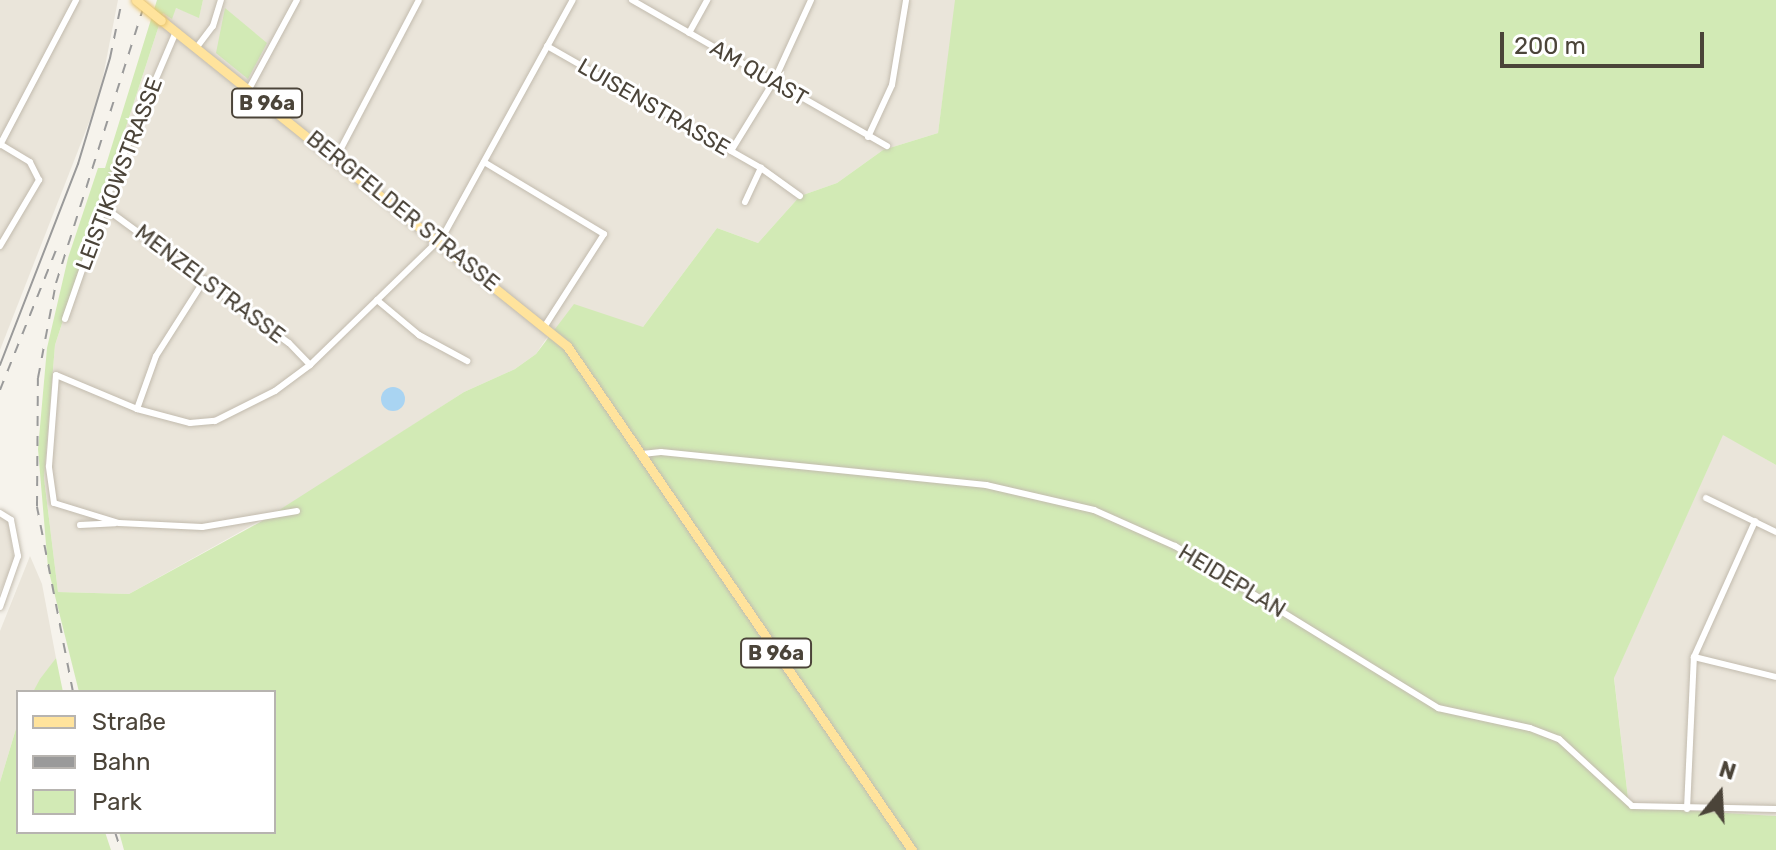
<!DOCTYPE html>
<meta charset="utf-8">
<style>
body{margin:0}
#map{position:relative;width:1776px;height:850px;overflow:hidden;background:#f6f3ec;font-family:Rubik,sans-serif}
div>[style]{position:absolute}
.residential>*{inset:0;background:#eae5da}
.green>*{inset:0;background:#d2eab5}
.water>*{inset:0;background:#a9d4f2}
.round{border-radius:50%}
.roads{filter:drop-shadow(0 0 2px #c2bbae) drop-shadow(0 0 2px #c2bbae)}
.street>*{height:6px;margin:-3px;padding:0 3px;transform-origin:3px;border-radius:3px;background:#fff}
.primary>*{height:9px;margin:-4.5px;padding:0 4.5px;transform-origin:4.5px;border-radius:4.5px;background:#ffe39c}
.tram>*{height:2px;margin:-1px;padding:0 1px;transform-origin:1px;border-radius:1px;background:#9a9a9a}
.rail>*{height:2px;margin-top:-1px;transform-origin:0;background:repeating-linear-gradient(90deg,#9a9a9a 0 10px,transparent 0 20px)}
.bridges{filter:drop-shadow(0 0 2px #e6c16a) drop-shadow(0 0 2px #e6c16a)}
.primary-bridge>*{height:9px;margin:-4.5px;padding:0 4.5px;transform-origin:4.5px;border-radius:4.5px;background:#ffe39c}
span{translate:-50% -50%;white-space:nowrap;text-align:center;line-height:1.15;-webkit-text-stroke:6px #fff;paint-order:stroke}
.shield-label span{padding:2px 6px;background:#fff;border:2px solid;border-radius:6px;-webkit-text-stroke-width:0}
.shield-label{font-size:20px;color:#4b4439;font-weight:700}
.street-label{font-size:22px;color:#4b4439}
.legend{position:absolute;left:16px;top:690px;width:260px;height:144px;box-sizing:border-box;background:#fff;border:2px solid #b7b4b0;margin:0;padding:10px 14px;list-style:none;font-size:24px;color:#4b4439}
.legend li{display:flex;align-items:center;gap:16px;height:40px}
.legend b{width:40px;border:2px solid #b7b4b0}
.north{position:absolute;left:1680px;top:754px;width:80px;height:80px;-webkit-text-stroke:6px #fff;paint-order:stroke;rotate:18deg;font-size:22px;font-weight:700;line-height:32px;text-align:center;color:#4b4439}
.north::after{content:'';display:block;margin:auto;width:28px;height:36px;background:#4b4439;clip-path:polygon(50% 0,100% 100%,50% 72%,0 100%)}
.scale{position:absolute;left:1500px;top:32px;width:204px;height:36px;box-sizing:border-box;border:4px solid #4b4439;border-top:0;padding-left:10px;font-size:24px;line-height:28px;white-space:nowrap;color:#4b4439;-webkit-text-stroke:6px #fff;paint-order:stroke}
</style>
<div id="map">
<div class="residential">
<i style="clip-path:polygon(0 0,118px 0,99px 97px,0 350px)"></i>
<i style="clip-path:polygon(203px 0,956px 0,938px 133px,883px 150px,837px 183px,800px 196px,758px 243px,717px 228px,643px 327px,550px 333px,536px 354px,515px 369px,464px 392px,297px 500px,129px 594px,58px 592px,44px 478px,55px 345px,163px 13px,176px 8px,199px 17px)"></i>
<i style="clip-path:polygon(1723px 434px,1776px 465px,1776px 816px,1629px 807px,1614px 677px)"></i>
<i style="clip-path:polygon(0 517px,8px 522px,14px 560px,0 592px)"></i>
<i style="clip-path:polygon(30px 556px,42px 584px,56px 658px,33px 692px,18px 692px,18px 722px,0 782px,0 631px)"></i>
</div>
<div class="green">
<i style="clip-path:polygon(157px 0,203px 0,199px 18px,176px 8px,172px 19px,163px 13px,55px 345px,44px 478px,58px 592px,129px 594px,262px 521px,464px 392px,515px 369px,536px 354px,574px 304px,643px 327px,717px 228px,758px 243px,800px 196px,837px 183px,883px 150px,938px 133px,955px 0,1776px 0,1776px 465px,1723px 435px,1614px 678px,1629px 807px,1776px 816px,1776px 850px,124px 850px,119px 832px,274px 832px,274px 692px,79px 692px,48px 568px,38px 449px,47px 348px,68px 258px,98px 168px,105px 168px)"></i>
<i style="clip-path:polygon(225px 8px,267px 43px,248px 79px,216px 53px)"></i>
<i style="clip-path:polygon(56px 658px,63px 692px,33px 692px,40px 679px)"></i>
<i style="clip-path:polygon(18px 722px,18px 832px,105px 832px,111px 850px,0 850px,0 782px)"></i>
</div>
<div class="water">
<i class="round" style="left:381px;top:387px;width:24px;height:24px"></i>
</div>
<div class="roads">
<div class="street">
<i style="left:632px;top:0;width:294px;rotate:29.8deg"></i>
<i style="left:689px;top:33px;width:38px;rotate:-61deg"></i>
<i style="left:547px;top:46px;width:246px;rotate:29.7deg"></i>
<i style="left:761px;top:168px;width:48px;rotate:35.7deg"></i>
<i style="left:197px;top:47px;width:26px;rotate:-53deg"></i>
<i style="left:213px;top:26px;width:27px;rotate:-73deg"></i>
<i style="left:249px;top:89px;width:101px;rotate:-61.7deg"></i>
<i style="left:868px;top:137px;width:57px;rotate:-65.2deg"></i>
<i style="left:892px;top:85px;width:86px;rotate:-80.6deg"></i>
<i style="left:0;top:145px;width:164px;rotate:-62.3deg"></i>
<i style="left:731px;top:151px;width:82px;rotate:-58.4deg"></i>
<i style="left:774px;top:81px;width:89px;rotate:-65.4deg"></i>
<i style="left:336px;top:158px;width:178px;rotate:-62.3deg"></i>
<i style="left:484px;top:162px;width:140px;rotate:31deg"></i>
<i style="left:604px;top:234px;width:109px;rotate:122.7deg"></i>
<i style="left:745px;top:202px;width:38px;rotate:-65deg"></i>
<i style="left:105px;top:208px;width:228px;rotate:36.3deg"></i>
<i style="left:289px;top:343px;width:30px;rotate:46deg"></i>
<i style="left:0;top:246px;width:77px;rotate:-59.4deg"></i>
<i style="left:39px;top:180px;width:20px;rotate:-117deg"></i>
<i style="left:30px;top:162px;width:35px;rotate:-149deg"></i>
<i style="left:377px;top:300px;width:55px;rotate:39.8deg"></i>
<i style="left:419px;top:335px;width:55px;rotate:28.4deg"></i>
<i style="left:65px;top:319px;width:158px;rotate:-70.8deg"></i>
<i style="left:117px;top:170px;width:150px;rotate:-66.9deg"></i>
<i style="left:137px;top:409px;width:56px;rotate:-70.3deg"></i>
<i style="left:156px;top:356px;width:91px;rotate:-57.5deg"></i>
<i style="left:642px;top:454px;width:19px;rotate:-6deg"></i>
<i style="left:661px;top:452px;width:327px;rotate:5.8deg"></i>
<i style="left:986px;top:485px;width:111px;rotate:13deg"></i>
<i style="left:1094px;top:510px;width:89px;rotate:24deg"></i>
<i style="left:1175px;top:546px;width:309px;rotate:31.6deg"></i>
<i style="left:1438px;top:708px;width:94px;rotate:12.3deg"></i>
<i style="left:1530px;top:728px;width:31px;rotate:21deg"></i>
<i style="left:1559px;top:739px;width:99px;rotate:42.5deg"></i>
<i style="left:1632px;top:806px;width:144px;rotate:1.2deg"></i>
<i style="left:1706px;top:498px;width:78px;rotate:25.9deg"></i>
<i style="left:297px;top:511px;width:96px;rotate:170.4deg"></i>
<i style="left:202px;top:527px;width:83px;rotate:-177.2deg"></i>
<i style="left:119px;top:523px;width:68px;rotate:-162.9deg"></i>
<i style="left:54px;top:503px;width:37px;rotate:-98deg"></i>
<i style="left:49px;top:466px;width:91px;rotate:-85.6deg"></i>
<i style="left:56px;top:375px;width:88px;rotate:22.8deg"></i>
<i style="left:137px;top:409px;width:55px;rotate:14.8deg"></i>
<i style="left:190px;top:423px;width:25px;rotate:-5deg"></i>
<i style="left:215px;top:421px;width:67px;rotate:-26.6deg"></i>
<i style="left:275px;top:391px;width:44px;rotate:-36.6deg"></i>
<i style="left:310px;top:365px;width:185px;rotate:-44.1deg"></i>
<i style="left:443px;top:236px;width:269px;rotate:-61.2deg"></i>
<i style="left:0;top:513px;width:13px;rotate:32deg"></i>
<i style="left:11px;top:520px;width:37px;rotate:79deg"></i>
<i style="left:18px;top:556px;width:54px;rotate:109.4deg"></i>
<i style="left:80px;top:525px;width:35px;rotate:-3deg"></i>
<i style="left:1694px;top:657px;width:84px;rotate:13.7deg"></i>
<i style="left:1687px;top:809px;width:152px;rotate:-87.4deg"></i>
<i style="left:1694px;top:657px;width:149px;rotate:-65.8deg"></i>
</div>
<div class="primary">
<i style="left:161px;top:20px;width:521px;rotate:38.76deg"></i>
<i style="left:567px;top:346px;width:611px;rotate:55.61deg"></i>
</div>
</div>
<div class="tram">
<i style="left:0;top:365px;width:216px;rotate:-68.8deg"></i>
<i style="left:78px;top:164px;width:111px;rotate:-73.2deg"></i>
</div>
<div class="rail">
<i style="left:110px;top:58px;width:59px;rotate:-78.3deg"></i>
<i style="left:0;top:390px;width:151px;rotate:-68.2deg"></i>
<i style="left:73px;top:692px;width:189px;rotate:-101deg"></i>
<i style="left:37px;top:506px;width:128px;rotate:-89.6deg"></i>
<i style="left:38px;top:378px;width:97px;rotate:-79.3deg"></i>
<i style="left:56px;top:283px;width:297px;rotate:-72.4deg"></i>
<i style="left:115px;top:832px;width:19px;rotate:72deg"></i>
</div>
<div class="bridges">
<div class="primary-bridge">
<i style="left:136px;top:0;width:32px;rotate:39deg"></i>
</div>
</div>
<div class="shield-label">
<span style="left:267px;top:103px">B 96a</span>
<span style="left:776px;top:653px">B 96a</span>
</div>
<div class="street-label">
<span style="left:759px;top:73px;rotate:30deg">AM QUAST</span>
<span style="left:654px;top:107px;rotate:30deg">LUISENSTRASSE</span>
<span style="left:119px;top:174px;rotate:-69deg">LEISTIKOWSTRASSE</span>
<span style="left:403px;top:211px;rotate:39deg">BERGFELDER STRASSE</span>
<span style="left:210px;top:284px;rotate:37deg">MENZELSTRASSE</span>
<span style="left:1232px;top:581px;rotate:31deg">HEIDEPLAN</span>
</div>
<ul class="legend">
<li><b style="height:10px;background:#ffe39c"></b>Straße</li>
<li><b style="height:10px;background:#9a9a9a"></b>Bahn</li>
<li><b style="height:22px;background:#d2eab5"></b>Park</li>
</ul>
<div class="north">N</div>
<div class="scale">200 m</div>
</div>
